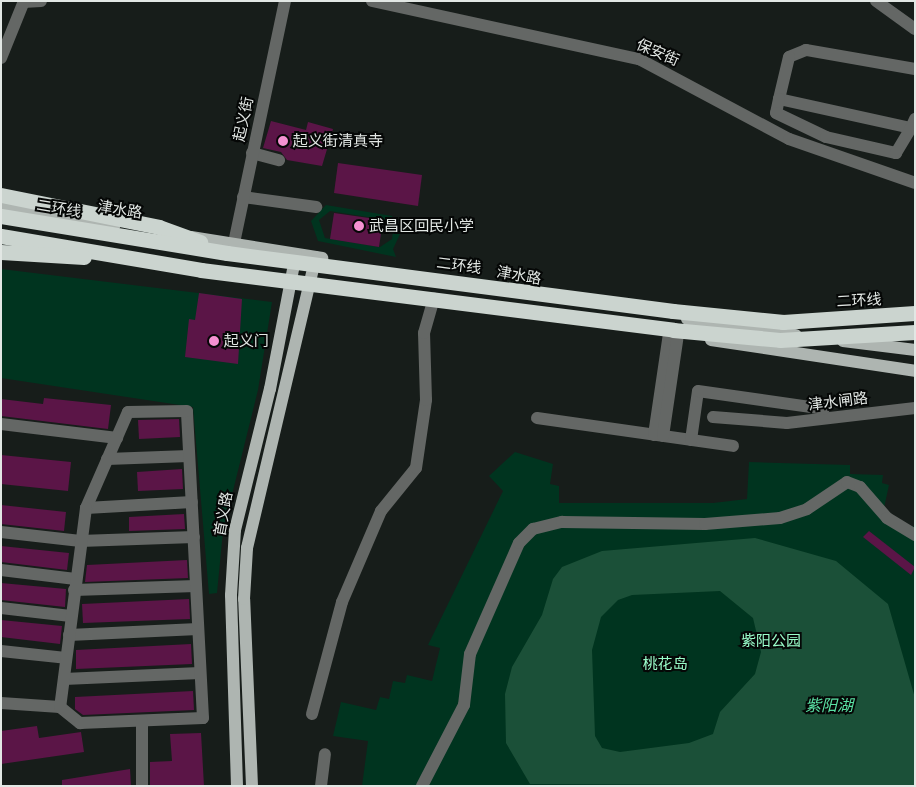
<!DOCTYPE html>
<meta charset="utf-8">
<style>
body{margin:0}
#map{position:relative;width:916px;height:787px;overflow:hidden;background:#171d1a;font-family:"Exo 2","Noto Sans SC",sans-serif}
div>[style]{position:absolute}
.green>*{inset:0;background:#00341f}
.water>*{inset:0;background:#1b5038}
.building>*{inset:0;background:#5b1547}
.minor>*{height:12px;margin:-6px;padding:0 6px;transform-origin:6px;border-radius:6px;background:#646765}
.major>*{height:12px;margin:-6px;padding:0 6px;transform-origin:6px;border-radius:6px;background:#aeb5b1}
.highway>*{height:15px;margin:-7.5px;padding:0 7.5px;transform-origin:7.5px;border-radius:7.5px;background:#cbd4cf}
.dots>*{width:14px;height:14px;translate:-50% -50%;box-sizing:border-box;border:2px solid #050706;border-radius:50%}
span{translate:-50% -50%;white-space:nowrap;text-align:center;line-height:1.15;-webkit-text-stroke:4px #050706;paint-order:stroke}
.street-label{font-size:15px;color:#e2e7e4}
.poi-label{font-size:15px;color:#e2e7e4}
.left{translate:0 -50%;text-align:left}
.park-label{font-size:15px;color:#9afdca}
.water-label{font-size:16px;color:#5ae1a4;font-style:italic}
.frame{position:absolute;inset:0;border:2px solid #e2e7e4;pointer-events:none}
</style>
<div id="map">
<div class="green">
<i style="clip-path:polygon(evenodd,326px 205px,392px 216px,401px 232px,393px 249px,396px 257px,318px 241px,311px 221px,326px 205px,330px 211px,386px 220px,393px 230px,392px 239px,380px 247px,325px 238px,319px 220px,330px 211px)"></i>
<i style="clip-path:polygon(1px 269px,272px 302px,258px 390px,223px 531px,217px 593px,209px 594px,193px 407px,1px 378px)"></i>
<i style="clip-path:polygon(515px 452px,553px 464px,550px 484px,559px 486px,559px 503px,713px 503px,747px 499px,749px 462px,850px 465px,850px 474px,883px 475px,882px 483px,889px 485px,884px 508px,899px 522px,915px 527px,915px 786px,362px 786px,368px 741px,333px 736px,341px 702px,376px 710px,380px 697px,389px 699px,393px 681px,405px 683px,407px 675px,432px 681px,440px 648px,428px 645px,503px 491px,489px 476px)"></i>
</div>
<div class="water">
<i style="clip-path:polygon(evenodd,755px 538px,836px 561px,888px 604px,915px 698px,915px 786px,530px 784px,506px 743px,505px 694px,512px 667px,542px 615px,553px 579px,562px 567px,602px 551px,755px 538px,720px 591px,753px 618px,761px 652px,755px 674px,720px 712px,713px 734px,689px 743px,620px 752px,602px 748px,595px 736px,592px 650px,601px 617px,618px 600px,632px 595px,720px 591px)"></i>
</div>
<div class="building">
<i style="clip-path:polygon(271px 121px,306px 130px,308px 122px,333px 129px,322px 166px,287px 160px,281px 152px,263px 148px)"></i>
<i style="clip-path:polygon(338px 163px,422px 175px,418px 206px,334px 193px)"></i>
<i style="clip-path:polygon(334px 213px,383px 220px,379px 247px,330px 239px)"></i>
<i style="clip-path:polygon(199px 293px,242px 299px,238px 364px,185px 357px,189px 319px,195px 320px)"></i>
<i style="clip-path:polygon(44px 398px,111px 405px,108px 429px,1px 416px,1px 399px,43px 404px)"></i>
<i style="clip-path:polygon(179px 419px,180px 437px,139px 439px,138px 420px)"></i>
<i style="clip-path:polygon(1px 455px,71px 462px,68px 491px,1px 484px)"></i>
<i style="clip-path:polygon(182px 469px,183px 489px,138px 491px,137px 472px)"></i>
<i style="clip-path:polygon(1px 505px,66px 512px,64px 531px,1px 524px)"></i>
<i style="clip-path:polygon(184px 514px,185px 529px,129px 531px,129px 517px)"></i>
<i style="clip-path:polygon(869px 531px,915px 567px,911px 575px,863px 537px)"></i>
<i style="clip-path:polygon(1px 546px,69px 553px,67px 570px,1px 562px)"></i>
<i style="clip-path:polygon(187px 560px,188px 578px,85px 582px,87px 565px)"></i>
<i style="clip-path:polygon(1px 583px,66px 589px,65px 607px,1px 600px)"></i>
<i style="clip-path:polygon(189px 599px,190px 619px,83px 623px,82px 604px)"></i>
<i style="clip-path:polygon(1px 620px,62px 626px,60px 644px,1px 637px)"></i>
<i style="clip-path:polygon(191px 644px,192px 664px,76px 669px,76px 650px)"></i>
<i style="clip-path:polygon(193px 691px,194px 710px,83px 715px,75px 709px,75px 697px)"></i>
<i style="clip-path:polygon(37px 726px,39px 738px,81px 732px,84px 752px,1px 764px,1px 731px)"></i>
<i style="clip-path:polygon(201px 733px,204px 786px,150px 786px,150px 762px,172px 761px,170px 734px)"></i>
<i style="clip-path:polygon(130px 769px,131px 786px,62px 786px,62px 780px)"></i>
</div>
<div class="minor">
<i style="left:372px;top:1px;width:273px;rotate:12.3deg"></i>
<i style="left:639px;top:59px;width:170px;rotate:28.1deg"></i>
<i style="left:789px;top:139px;width:133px;rotate:19.2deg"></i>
<i style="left:876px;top:1px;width:48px;rotate:35.7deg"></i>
<i style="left:23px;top:2px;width:18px;rotate:-3deg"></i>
<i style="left:1px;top:58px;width:61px;rotate:-68deg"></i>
<i style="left:915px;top:69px;width:111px;rotate:-170.1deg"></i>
<i style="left:806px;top:50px;width:18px;rotate:158deg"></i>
<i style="left:789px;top:57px;width:43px;rotate:103.4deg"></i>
<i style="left:779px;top:99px;width:135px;rotate:12.4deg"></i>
<i style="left:911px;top:128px;width:10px;rotate:-66deg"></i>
<i style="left:779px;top:99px;width:14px;rotate:102deg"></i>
<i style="left:776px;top:113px;width:55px;rotate:25.6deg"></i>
<i style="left:826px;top:137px;width:72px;rotate:12.9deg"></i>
<i style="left:896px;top:153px;width:29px;rotate:-59deg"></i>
<i style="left:252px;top:153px;width:28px;rotate:15deg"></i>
<i style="left:243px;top:197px;width:74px;rotate:7.8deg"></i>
<i style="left:234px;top:243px;width:247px;rotate:-78.1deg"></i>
<i style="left:713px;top:417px;width:74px;rotate:4.6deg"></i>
<i style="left:787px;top:423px;width:129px;rotate:-6.7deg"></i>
<i style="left:537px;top:418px;width:198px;rotate:8.1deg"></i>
<i style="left:1px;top:424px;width:117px;rotate:6.9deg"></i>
<i style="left:654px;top:435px;width:102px;rotate:-81.6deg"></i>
<i style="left:663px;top:436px;width:102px;rotate:-81.6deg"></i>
<i style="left:691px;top:440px;width:49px;rotate:-81.9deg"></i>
<i style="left:698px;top:391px;width:127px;rotate:8.1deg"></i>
<i style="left:107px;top:459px;width:82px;rotate:-2.1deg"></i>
<i style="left:86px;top:508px;width:106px;rotate:-3.2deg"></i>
<i style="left:1px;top:532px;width:80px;rotate:6.5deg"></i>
<i style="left:80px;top:541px;width:114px;rotate:-2deg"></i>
<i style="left:1px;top:570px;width:75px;rotate:6.9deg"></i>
<i style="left:74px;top:590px;width:122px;rotate:-1.9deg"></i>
<i style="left:1px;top:608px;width:70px;rotate:6.5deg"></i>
<i style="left:69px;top:635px;width:129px;rotate:-2.7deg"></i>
<i style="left:1px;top:651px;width:65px;rotate:6.1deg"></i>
<i style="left:64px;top:679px;width:136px;rotate:-2.5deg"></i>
<i style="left:1px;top:703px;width:59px;rotate:3.9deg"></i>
<i style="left:60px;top:707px;width:26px;rotate:39deg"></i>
<i style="left:80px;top:723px;width:123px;rotate:-2.3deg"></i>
<i style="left:203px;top:718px;width:307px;rotate:-93deg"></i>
<i style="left:187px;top:411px;width:59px;rotate:179deg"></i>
<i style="left:128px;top:412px;width:105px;rotate:113.6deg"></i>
<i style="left:86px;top:508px;width:201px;rotate:97.4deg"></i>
<i style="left:312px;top:714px;width:116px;rotate:-75deg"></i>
<i style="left:342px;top:602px;width:99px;rotate:-66.8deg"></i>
<i style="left:381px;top:511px;width:55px;rotate:-50.9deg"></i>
<i style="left:416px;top:468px;width:69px;rotate:-81.6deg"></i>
<i style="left:426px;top:400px;width:67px;rotate:-91.7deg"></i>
<i style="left:424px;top:333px;width:36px;rotate:-74deg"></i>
<i style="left:142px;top:721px;width:65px;rotate:90deg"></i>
<i style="left:321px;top:786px;width:32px;rotate:-83deg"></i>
<i style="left:422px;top:786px;width:91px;rotate:-62.6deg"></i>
<i style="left:464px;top:705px;width:51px;rotate:-83.3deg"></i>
<i style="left:470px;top:654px;width:121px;rotate:-66.2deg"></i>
<i style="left:519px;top:543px;width:20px;rotate:-45deg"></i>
<i style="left:533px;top:529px;width:30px;rotate:-14deg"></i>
<i style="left:562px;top:522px;width:143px;rotate:0.8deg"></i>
<i style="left:705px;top:524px;width:75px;rotate:-4.6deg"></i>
<i style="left:780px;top:518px;width:28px;rotate:-18deg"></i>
<i style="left:807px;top:509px;width:48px;rotate:-34deg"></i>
<i style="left:847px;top:482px;width:14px;rotate:21deg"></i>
<i style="left:860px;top:487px;width:41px;rotate:48.9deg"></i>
<i style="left:887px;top:518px;width:33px;rotate:31deg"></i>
</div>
<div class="major">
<i style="left:1px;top:207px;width:115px;rotate:9deg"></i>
<i style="left:191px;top:237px;width:133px;rotate:9.1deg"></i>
<i style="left:687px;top:319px;width:110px;rotate:8.4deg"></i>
<i style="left:711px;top:340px;width:206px;rotate:8.6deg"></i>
<i style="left:843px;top:341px;width:73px;rotate:7.1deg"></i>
<i style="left:237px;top:786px;width:191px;rotate:-91.8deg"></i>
<i style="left:231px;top:595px;width:65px;rotate:-86.5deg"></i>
<i style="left:235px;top:530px;width:145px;rotate:-76.1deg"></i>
<i style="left:270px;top:389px;width:137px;rotate:-79.1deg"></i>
<i style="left:252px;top:786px;width:187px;rotate:-92.4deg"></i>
<i style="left:244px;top:599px;width:51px;rotate:-86.6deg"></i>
<i style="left:247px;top:548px;width:299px;rotate:-76.7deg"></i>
</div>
<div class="highway">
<i style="left:1px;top:195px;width:161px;rotate:11.4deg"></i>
<i style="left:159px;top:227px;width:44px;rotate:20.1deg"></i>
<i style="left:1px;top:216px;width:229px;rotate:9.3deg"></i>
<i style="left:227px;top:253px;width:450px;rotate:7.4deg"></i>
<i style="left:673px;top:311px;width:111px;rotate:5.7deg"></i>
<i style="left:783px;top:322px;width:132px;rotate:-3.9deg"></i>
<i style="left:1px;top:236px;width:203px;rotate:9.6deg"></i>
<i style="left:201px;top:270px;width:476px;rotate:7.2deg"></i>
<i style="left:673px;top:330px;width:107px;rotate:5.3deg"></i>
<i style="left:780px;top:340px;width:135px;rotate:-3.4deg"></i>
<i style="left:1px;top:252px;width:83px;rotate:3.4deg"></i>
</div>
<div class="dots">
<i style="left:283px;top:141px;background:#f591d2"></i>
<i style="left:359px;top:226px;background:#f591d2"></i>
<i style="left:214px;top:341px;background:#f591d2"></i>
</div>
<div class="street-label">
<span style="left:658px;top:52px;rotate:23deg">保安街</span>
<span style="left:243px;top:119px;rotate:-78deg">起义街</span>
<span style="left:59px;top:208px;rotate:9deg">二环线</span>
<span style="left:120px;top:209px;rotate:9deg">津水路</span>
<span style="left:459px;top:265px;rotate:7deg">二环线</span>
<span style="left:519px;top:275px;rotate:10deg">津水路</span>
<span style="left:859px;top:300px;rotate:-3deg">二环线</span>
<span style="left:838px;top:401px;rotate:-7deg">津水闸路</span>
<span style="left:223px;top:514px;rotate:-80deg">首义路</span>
</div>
<div class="poi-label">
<span class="left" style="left:293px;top:141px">起义街清真寺</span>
<span class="left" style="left:369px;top:226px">武昌区回民小学</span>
<span class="left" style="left:224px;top:341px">起义门</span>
</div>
<div class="park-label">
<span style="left:771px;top:641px">紫阳公园</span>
<span style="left:665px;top:664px">桃花岛</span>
</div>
<div class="water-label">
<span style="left:829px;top:705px">紫阳湖</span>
</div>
<div class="frame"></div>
</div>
